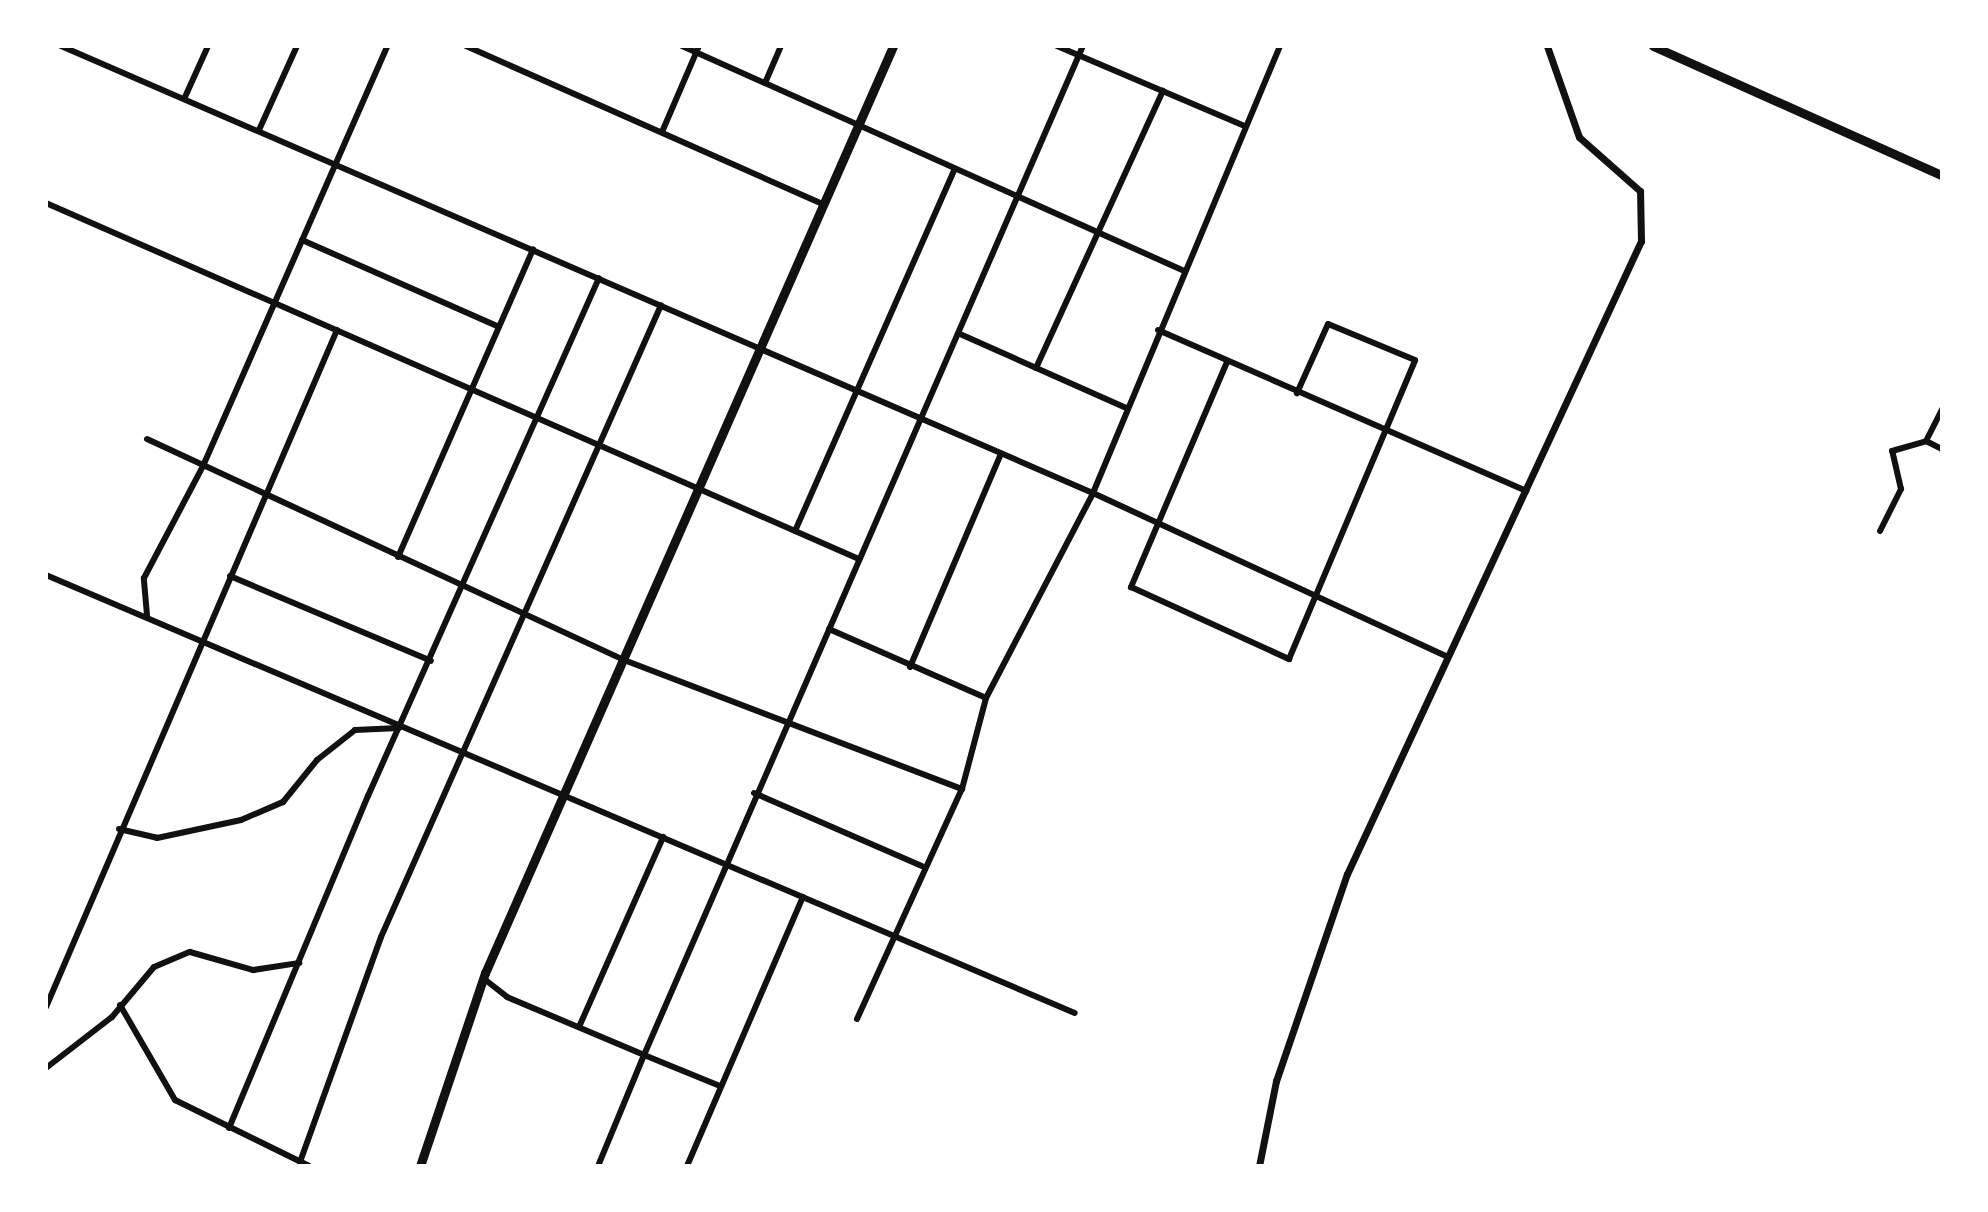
<!DOCTYPE html>
<style>
body{margin:0}
#map{position:relative;width:1988px;height:1212px;overflow:hidden;background:#fff;font-family:"Nunito Sans",sans-serif}
div>[style]{position:absolute}
.minor>*{height:6px;margin:-3px;padding:0 3px;transform-origin:3px;border-radius:3px;background:#111}
.tertiary>*{height:7px;margin:-3.5px;padding:0 3.5px;transform-origin:3.5px;border-radius:3.5px;background:#111}
.primary>*{height:9px;margin:-4.5px;padding:0 4.5px;transform-origin:4.5px;border-radius:4.5px;background:#111}
.trunk>*{height:9px;margin:-4.5px;padding:0 4.5px;transform-origin:4.5px;border-radius:4.5px;background:#111}
span{translate:-50% -50%;white-space:nowrap;text-align:center;line-height:1.15;-webkit-text-stroke:7px #fff;paint-order:stroke}
.frame{position:absolute;inset:0;border:48px solid #fff;pointer-events:none}
</style>
<div id="map">
<div class="minor">
<i style="left:61px;top:46px;width:1125px;rotate:23.42deg"></i>
<i style="left:1093px;top:493px;width:391px;rotate:24.8deg"></i>
<i style="left:466px;top:46px;width:390px;rotate:23.9deg"></i>
<i style="left:682px;top:46px;width:548px;rotate:24.13deg"></i>
<i style="left:1057px;top:46px;width:204px;rotate:23.1deg"></i>
<i style="left:765px;top:83px;width:40px;rotate:-66.6deg"></i>
<i style="left:185px;top:97px;width:56px;rotate:-65.7deg"></i>
<i style="left:259px;top:130px;width:92px;rotate:-65.7deg"></i>
<i style="left:662px;top:132px;width:94px;rotate:-66.7deg"></i>
<i style="left:46px;top:203px;width:888px;rotate:23.65deg"></i>
<i style="left:302px;top:240px;width:215px;rotate:23.8deg"></i>
<i style="left:1158px;top:330px;width:402px;rotate:23.6deg"></i>
<i style="left:960px;top:334px;width:182px;rotate:24deg"></i>
<i style="left:1227px;top:362px;width:245px;rotate:113.1deg"></i>
<i style="left:1131px;top:587px;width:174px;rotate:24.5deg"></i>
<i style="left:1289px;top:659px;width:324px;rotate:-67.1deg"></i>
<i style="left:1415px;top:360px;width:94px;rotate:-157.5deg"></i>
<i style="left:1328px;top:324px;width:76px;rotate:114.2deg"></i>
<i style="left:1036px;top:368px;width:305px;rotate:-65.4deg"></i>
<i style="left:147px;top:439px;width:526px;rotate:24.86deg"></i>
<i style="left:624px;top:660px;width:362px;rotate:20.9deg"></i>
<i style="left:1926px;top:441px;width:18px;rotate:27deg"></i>
<i style="left:795px;top:531px;width:396px;rotate:-66.2deg"></i>
<i style="left:1880px;top:531px;width:47px;rotate:-63.4deg"></i>
<i style="left:1901px;top:489px;width:39px;rotate:-103deg"></i>
<i style="left:1892px;top:451px;width:35px;rotate:-16deg"></i>
<i style="left:1926px;top:441px;width:36px;rotate:-63deg"></i>
<i style="left:398px;top:557px;width:336px;rotate:-66.3deg"></i>
<i style="left:46px;top:575px;width:1118px;rotate:23.06deg"></i>
<i style="left:230px;top:576px;width:218px;rotate:22.9deg"></i>
<i style="left:147px;top:615px;width:37px;rotate:-95deg"></i>
<i style="left:144px;top:578px;width:127px;rotate:-62.2deg"></i>
<i style="left:203px;top:466px;width:459px;rotate:-66.3deg"></i>
<i style="left:829px;top:629px;width:171px;rotate:23.7deg"></i>
<i style="left:910px;top:667px;width:232px;rotate:-66.9deg"></i>
<i style="left:754px;top:793px;width:183px;rotate:23.5deg"></i>
<i style="left:119px;top:829px;width:39px;rotate:13deg"></i>
<i style="left:157px;top:838px;width:86px;rotate:-12.1deg"></i>
<i style="left:241px;top:820px;width:46px;rotate:-23.2deg"></i>
<i style="left:283px;top:802px;width:54px;rotate:-51deg"></i>
<i style="left:317px;top:760px;width:48px;rotate:-38.3deg"></i>
<i style="left:355px;top:730px;width:44px;rotate:-2.6deg"></i>
<i style="left:483px;top:978px;width:31px;rotate:38deg"></i>
<i style="left:507px;top:997px;width:149px;rotate:22.9deg"></i>
<i style="left:644px;top:1055px;width:120px;rotate:112.5deg"></i>
<i style="left:120px;top:1005px;width:110px;rotate:59.9deg"></i>
<i style="left:175px;top:1100px;width:149px;rotate:26.2deg"></i>
<i style="left:46px;top:1007px;width:737px;rotate:-66.74deg"></i>
<i style="left:857px;top:1019px;width:253px;rotate:-65.5deg"></i>
<i style="left:962px;top:789px;width:94px;rotate:-75.2deg"></i>
<i style="left:986px;top:698px;width:231px;rotate:-62.4deg"></i>
<i style="left:1093px;top:493px;width:485px;rotate:-67.3deg"></i>
<i style="left:579px;top:1027px;width:208px;rotate:-66.1deg"></i>
<i style="left:46px;top:1068px;width:83px;rotate:-37.7deg"></i>
<i style="left:112px;top:1017px;width:65px;rotate:-50deg"></i>
<i style="left:154px;top:967px;width:39px;rotate:-23deg"></i>
<i style="left:190px;top:952px;width:66px;rotate:15.9deg"></i>
<i style="left:253px;top:970px;width:47px;rotate:-8.7deg"></i>
<i style="left:720px;top:1086px;width:82px;rotate:-157.8deg"></i>
<i style="left:644px;top:1055px;width:1100px;rotate:-66.49deg"></i>
<i style="left:229px;top:1128px;width:360px;rotate:-67.3deg"></i>
<i style="left:368px;top:796px;width:567px;rotate:-65.97deg"></i>
<i style="left:300px;top:1162px;width:239px;rotate:-70.2deg"></i>
<i style="left:381px;top:937px;width:691px;rotate:-66.1deg"></i>
<i style="left:687px;top:1166px;width:293px;rotate:-66.7deg"></i>
</div>
<div class="tertiary">
<i style="left:1259px;top:1166px;width:87px;rotate:-78.7deg"></i>
<i style="left:1276px;top:1081px;width:219px;rotate:-71.1deg"></i>
<i style="left:1347px;top:874px;width:698px;rotate:-65.09deg"></i>
<i style="left:1641px;top:241px;width:50px;rotate:-91.1deg"></i>
<i style="left:1640px;top:191px;width:81px;rotate:-138.5deg"></i>
<i style="left:1579px;top:137px;width:96px;rotate:-109.4deg"></i>
</div>
<div class="primary">
<i style="left:420px;top:1166px;width:204px;rotate:-71.4deg"></i>
<i style="left:485px;top:973px;width:1013px;rotate:-66.24deg"></i>
</div>
<div class="trunk">
<i style="left:1653px;top:46px;width:316px;rotate:24.1deg"></i>
</div>
<div class="frame"></div>
</div>
